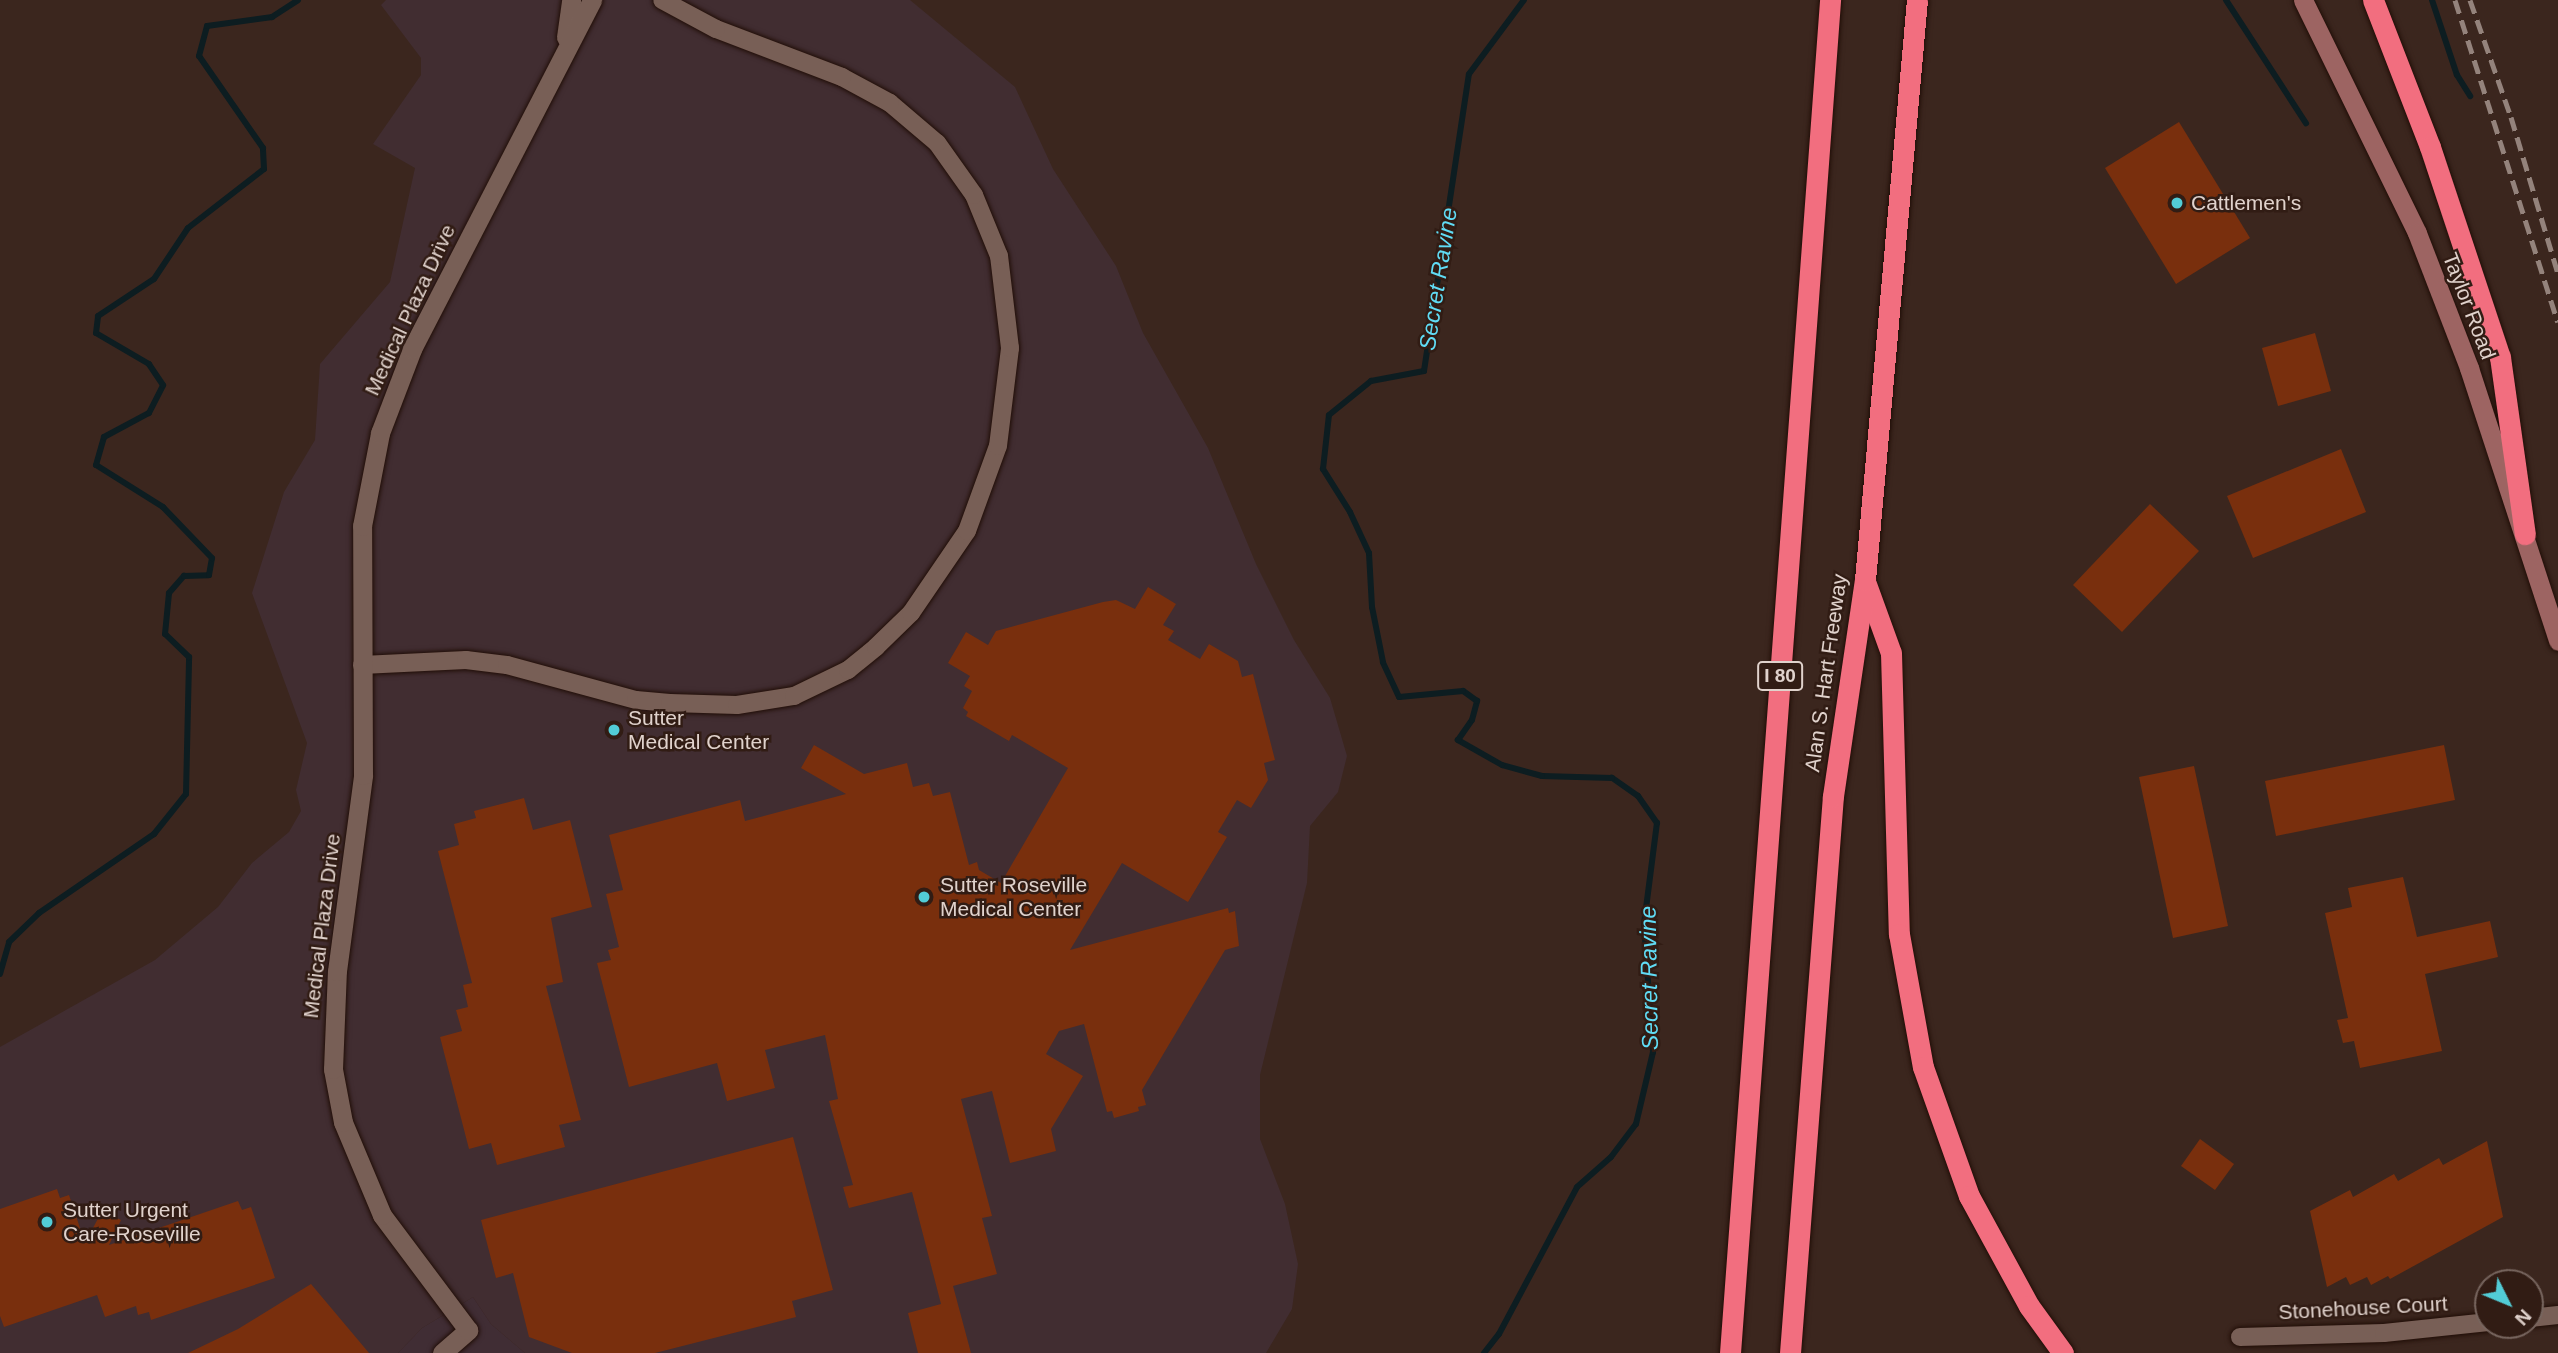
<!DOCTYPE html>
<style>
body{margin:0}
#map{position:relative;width:2558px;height:1353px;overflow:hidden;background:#3b261e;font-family:Arial,sans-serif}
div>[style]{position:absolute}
.commercial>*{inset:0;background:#402d34}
.medical>*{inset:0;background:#412d31}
.stream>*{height:6px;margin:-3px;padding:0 3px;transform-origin:3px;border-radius:3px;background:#0d1d21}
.building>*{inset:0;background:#792f0d}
.roads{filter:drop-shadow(0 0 2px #210e07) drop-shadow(0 0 2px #210e07)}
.minor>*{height:18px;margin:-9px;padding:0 9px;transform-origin:9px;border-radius:9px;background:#785f56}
.tertiary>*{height:19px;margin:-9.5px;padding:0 9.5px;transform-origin:9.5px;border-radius:9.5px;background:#785f56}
.secondary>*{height:19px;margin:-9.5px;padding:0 9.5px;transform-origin:9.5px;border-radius:9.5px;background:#9d6462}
.motorway>*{height:21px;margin:-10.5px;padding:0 10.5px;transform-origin:10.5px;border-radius:10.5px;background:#f26e7f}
.rail>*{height:5px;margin-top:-2.5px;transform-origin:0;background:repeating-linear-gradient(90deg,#94837c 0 14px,transparent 0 21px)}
.dots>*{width:19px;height:19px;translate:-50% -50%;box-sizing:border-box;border:4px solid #311c14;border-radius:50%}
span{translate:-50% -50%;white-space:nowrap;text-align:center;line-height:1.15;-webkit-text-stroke:5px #311c14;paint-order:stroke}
.shield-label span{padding:2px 5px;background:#311c14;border:2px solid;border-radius:5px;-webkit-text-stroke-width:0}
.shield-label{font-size:19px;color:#e0d2cc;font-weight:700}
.poi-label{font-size:21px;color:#e0d2cc}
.left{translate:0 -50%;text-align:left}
.street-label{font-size:21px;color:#e0d2cc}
.water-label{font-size:23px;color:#60dcf5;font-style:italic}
.north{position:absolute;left:2474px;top:1269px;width:70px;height:70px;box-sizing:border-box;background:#311c14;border:2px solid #77655e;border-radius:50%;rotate:133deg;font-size:19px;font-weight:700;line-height:28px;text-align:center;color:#e0d2cc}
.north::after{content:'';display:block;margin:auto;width:24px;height:32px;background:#52ccd6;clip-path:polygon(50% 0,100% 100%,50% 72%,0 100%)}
</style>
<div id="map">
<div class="commercial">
<i style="clip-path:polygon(473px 1297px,491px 1324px,525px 1353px,398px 1353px,422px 1328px)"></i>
</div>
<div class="medical">
<i style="clip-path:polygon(386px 0,910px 0,1015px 87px,1053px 169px,1116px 266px,1143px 333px,1208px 448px,1256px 564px,1294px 640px,1330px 698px,1347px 756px,1338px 792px,1310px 826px,1307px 883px,1260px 1075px,1260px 1139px,1285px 1204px,1298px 1264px,1292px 1309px,1266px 1353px,525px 1353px,491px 1324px,473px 1297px,422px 1328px,398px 1353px,0 1353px,0 1047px,155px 960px,218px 907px,252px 863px,289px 832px,301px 811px,296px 790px,307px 743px,252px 593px,284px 492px,315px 440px,320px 364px,390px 282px,415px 168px,373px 144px,421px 75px,421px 58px,381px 5px)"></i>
</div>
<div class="stream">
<i style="left:2226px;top:0;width:147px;rotate:57deg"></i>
<i style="left:2432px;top:0;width:79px;rotate:71.6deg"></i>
<i style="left:2457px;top:75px;width:25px;rotate:58deg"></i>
<i style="left:0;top:974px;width:33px;rotate:-74deg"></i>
<i style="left:9px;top:942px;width:42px;rotate:-44deg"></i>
<i style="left:39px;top:913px;width:140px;rotate:-34.5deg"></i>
<i style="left:154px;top:834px;width:51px;rotate:-51.3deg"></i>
<i style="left:186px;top:794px;width:137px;rotate:-88.7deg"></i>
<i style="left:189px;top:657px;width:33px;rotate:-136deg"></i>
<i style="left:165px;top:634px;width:41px;rotate:-84.4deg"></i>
<i style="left:169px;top:593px;width:23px;rotate:-49deg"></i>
<i style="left:184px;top:576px;width:25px;rotate:-2deg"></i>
<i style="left:209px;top:575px;width:17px;rotate:-80deg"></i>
<i style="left:212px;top:558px;width:71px;rotate:-133.9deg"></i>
<i style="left:163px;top:507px;width:79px;rotate:-147.9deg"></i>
<i style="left:96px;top:465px;width:29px;rotate:-74deg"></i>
<i style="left:104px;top:437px;width:51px;rotate:-28.1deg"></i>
<i style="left:149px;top:413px;width:31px;rotate:-63deg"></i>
<i style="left:163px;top:385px;width:25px;rotate:-124deg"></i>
<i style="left:149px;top:364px;width:61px;rotate:-149.7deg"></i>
<i style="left:96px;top:333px;width:17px;rotate:-83deg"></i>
<i style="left:98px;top:316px;width:67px;rotate:-33.5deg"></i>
<i style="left:154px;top:279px;width:61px;rotate:-56.3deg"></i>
<i style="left:188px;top:228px;width:96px;rotate:-37.8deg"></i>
<i style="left:264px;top:169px;width:21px;rotate:-93deg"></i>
<i style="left:263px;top:148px;width:112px;rotate:-124.8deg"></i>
<i style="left:199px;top:56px;width:31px;rotate:-75deg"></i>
<i style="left:207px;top:26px;width:66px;rotate:-7.9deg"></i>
<i style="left:272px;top:17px;width:31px;rotate:-33deg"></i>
<i style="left:1484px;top:1353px;width:24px;rotate:-52deg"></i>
<i style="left:1499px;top:1334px;width:166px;rotate:-62deg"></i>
<i style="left:1577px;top:1187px;width:45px;rotate:-41.4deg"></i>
<i style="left:1611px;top:1157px;width:41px;rotate:-52.9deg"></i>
<i style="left:1636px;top:1124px;width:74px;rotate:-76.7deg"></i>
<i style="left:1653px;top:1052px;width:128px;rotate:-94deg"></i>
<i style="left:1644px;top:924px;width:102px;rotate:-82.7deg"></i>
<i style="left:1657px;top:823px;width:33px;rotate:-125deg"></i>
<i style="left:1638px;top:796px;width:32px;rotate:-145deg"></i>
<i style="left:1612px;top:778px;width:70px;rotate:-178.4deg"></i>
<i style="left:1542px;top:776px;width:41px;rotate:-164.6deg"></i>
<i style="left:1502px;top:765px;width:51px;rotate:-150.4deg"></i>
<i style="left:1458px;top:740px;width:24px;rotate:-55deg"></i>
<i style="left:1472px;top:720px;width:20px;rotate:-75deg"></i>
<i style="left:1477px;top:701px;width:17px;rotate:-144deg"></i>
<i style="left:1463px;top:691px;width:64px;rotate:174.6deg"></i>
<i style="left:1399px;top:697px;width:38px;rotate:-115deg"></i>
<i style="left:1383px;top:662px;width:56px;rotate:-101.3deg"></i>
<i style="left:1372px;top:607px;width:54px;rotate:-93.2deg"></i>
<i style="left:1369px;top:553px;width:45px;rotate:-114.9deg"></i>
<i style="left:1350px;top:512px;width:51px;rotate:-122.1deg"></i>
<i style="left:1323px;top:469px;width:54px;rotate:-83.7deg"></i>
<i style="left:1329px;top:415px;width:54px;rotate:-39deg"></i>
<i style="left:1371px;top:381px;width:54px;rotate:-10.7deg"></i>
<i style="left:1424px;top:371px;width:300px;rotate:-81.4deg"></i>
<i style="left:1469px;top:74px;width:92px;rotate:-53.4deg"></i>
</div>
<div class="building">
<i style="clip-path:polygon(2179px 122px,2250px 238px,2176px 284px,2105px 168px)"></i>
<i style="clip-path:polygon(2315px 333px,2331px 391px,2278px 406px,2262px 348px)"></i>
<i style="clip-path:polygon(2341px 449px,2366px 512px,2253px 558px,2227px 496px)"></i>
<i style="clip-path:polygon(2150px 504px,2199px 551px,2122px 632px,2073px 585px)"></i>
<i style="clip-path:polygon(1148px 587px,1176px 604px,1163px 625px,1174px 631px,1168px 640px,1200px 659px,1209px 644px,1238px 661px,1242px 677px,1253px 674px,1275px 760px,1264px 763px,1268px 780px,1251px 808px,1237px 800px,1218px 832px,1227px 837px,1188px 902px,1122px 863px,1070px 950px,1228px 908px,1229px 913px,1235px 911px,1239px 946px,1225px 950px,1142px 1090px,1146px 1105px,1138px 1107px,1139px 1111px,1114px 1118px,1112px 1111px,1107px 1112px,1084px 1024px,1059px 1031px,1046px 1054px,1083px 1076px,1051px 1129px,1056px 1151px,1010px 1163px,992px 1091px,961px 1099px,992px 1216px,982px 1218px,997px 1274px,953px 1286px,971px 1353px,918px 1353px,908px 1313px,941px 1304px,912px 1192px,849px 1208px,843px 1187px,853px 1185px,829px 1101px,838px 1099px,825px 1035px,765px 1050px,775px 1088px,727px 1101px,717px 1063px,629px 1087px,597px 963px,611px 960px,608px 950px,619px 947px,606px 894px,623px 890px,609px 835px,740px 800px,745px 821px,846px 794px,801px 768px,814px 745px,864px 774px,907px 763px,913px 787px,929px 783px,933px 796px,950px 792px,969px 865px,977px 862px,979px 870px,1001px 883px,1068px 768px,1012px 735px,1009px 741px,966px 716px,968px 712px,963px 708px,972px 691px,964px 686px,970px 676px,948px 663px,966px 632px,988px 645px,996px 631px,1103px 602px,1116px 600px,1135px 609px)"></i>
<i style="clip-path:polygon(2444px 745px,2455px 800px,2276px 836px,2265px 781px)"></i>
<i style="clip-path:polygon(2194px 766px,2228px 926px,2173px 938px,2139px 777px)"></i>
<i style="clip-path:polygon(524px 798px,533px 830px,570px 820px,592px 907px,551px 918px,563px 982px,546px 986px,581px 1120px,559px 1125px,565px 1147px,497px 1165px,491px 1143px,469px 1149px,440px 1037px,462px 1031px,456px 1010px,468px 1007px,463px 985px,472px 983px,438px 851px,459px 845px,454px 824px,476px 818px,474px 811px)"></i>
<i style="clip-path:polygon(2403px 877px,2417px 937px,2490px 921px,2498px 957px,2425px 974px,2442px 1051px,2360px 1068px,2354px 1041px,2343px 1043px,2337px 1020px,2348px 1018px,2325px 913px,2352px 907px,2348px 888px)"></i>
<i style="clip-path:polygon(793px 1137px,833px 1290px,792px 1301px,796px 1317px,655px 1353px,572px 1353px,529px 1337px,513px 1273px,496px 1278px,481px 1220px)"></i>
<i style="clip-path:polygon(2200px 1139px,2234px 1164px,2215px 1190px,2181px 1166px)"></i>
<i style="clip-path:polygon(2487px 1141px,2503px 1217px,2390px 1279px,2388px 1276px,2371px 1285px,2367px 1277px,2350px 1285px,2346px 1277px,2327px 1287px,2310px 1211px,2350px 1190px,2353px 1197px,2394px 1174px,2398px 1181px,2439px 1158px,2443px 1165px)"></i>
<i style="clip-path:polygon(57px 1189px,60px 1198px,69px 1195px,85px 1243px,102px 1211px,121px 1220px,109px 1245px,238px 1201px,242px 1210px,251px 1207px,275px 1278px,151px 1320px,149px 1312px,138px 1315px,136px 1306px,105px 1317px,97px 1295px,4px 1327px,0 1316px,0 1209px)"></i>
<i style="clip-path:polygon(311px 1284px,369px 1353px,188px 1353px,238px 1329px)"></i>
</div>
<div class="roads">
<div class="minor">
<i style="left:362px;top:665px;width:104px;rotate:-2.8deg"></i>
<i style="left:466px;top:660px;width:41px;rotate:7deg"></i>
<i style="left:507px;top:665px;width:134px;rotate:15.2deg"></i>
<i style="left:636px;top:700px;width:34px;rotate:5deg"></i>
<i style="left:670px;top:703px;width:67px;rotate:1.7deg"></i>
<i style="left:737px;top:705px;width:58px;rotate:-9deg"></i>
<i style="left:794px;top:696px;width:60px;rotate:-25.7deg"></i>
<i style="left:848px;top:670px;width:36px;rotate:-39deg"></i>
<i style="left:876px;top:647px;width:49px;rotate:-44.2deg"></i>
<i style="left:911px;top:613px;width:99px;rotate:-55.7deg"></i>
<i style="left:967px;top:531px;width:90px;rotate:-70deg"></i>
<i style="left:998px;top:446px;width:99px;rotate:-83deg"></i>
<i style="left:1010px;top:348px;width:93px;rotate:-96.8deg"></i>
<i style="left:999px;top:256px;width:66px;rotate:-112.3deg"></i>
<i style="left:974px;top:195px;width:64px;rotate:-125.4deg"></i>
<i style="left:937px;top:143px;width:62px;rotate:-139.6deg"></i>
<i style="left:890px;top:103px;width:55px;rotate:-151.6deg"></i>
<i style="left:842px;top:77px;width:135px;rotate:-159.1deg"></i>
<i style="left:716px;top:29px;width:61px;rotate:-151.8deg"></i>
<i style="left:2530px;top:1318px;width:28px;rotate:-6deg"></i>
<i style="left:2240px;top:1337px;width:144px;rotate:-1.6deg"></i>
<i style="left:2384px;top:1333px;width:105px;rotate:-6deg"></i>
</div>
<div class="tertiary">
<i style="left:566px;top:37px;width:37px;rotate:-82deg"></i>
<i style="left:442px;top:1353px;width:35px;rotate:-41deg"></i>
<i style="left:468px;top:1330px;width:144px;rotate:-126.8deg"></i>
<i style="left:382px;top:1215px;width:101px;rotate:-112.8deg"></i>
<i style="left:343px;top:1122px;width:54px;rotate:-100.7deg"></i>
<i style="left:333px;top:1069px;width:98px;rotate:-87.7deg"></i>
<i style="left:337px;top:971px;width:198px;rotate:-82.4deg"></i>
<i style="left:363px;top:775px;width:249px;rotate:-90.2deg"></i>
<i style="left:362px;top:526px;width:95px;rotate:-79deg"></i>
<i style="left:380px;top:433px;width:90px;rotate:-69.1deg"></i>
<i style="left:412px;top:349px;width:393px;rotate:-62.7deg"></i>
</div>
<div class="secondary">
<i style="left:2303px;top:0;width:259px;rotate:63.9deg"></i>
<i style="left:2417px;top:233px;width:145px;rotate:68.9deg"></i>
<i style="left:2469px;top:368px;width:287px;rotate:71.9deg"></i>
</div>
<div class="motorway">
<i style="left:2373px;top:0;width:158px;rotate:68.8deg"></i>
<i style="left:2430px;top:147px;width:221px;rotate:71.6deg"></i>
<i style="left:2500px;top:357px;width:179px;rotate:82deg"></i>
<i style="left:1866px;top:584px;width:73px;rotate:70.1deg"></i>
<i style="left:1891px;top:653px;width:281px;rotate:88.4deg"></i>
<i style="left:1899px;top:934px;width:135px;rotate:79.8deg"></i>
<i style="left:1923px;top:1067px;width:137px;rotate:70.4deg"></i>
<i style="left:1969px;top:1196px;width:125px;rotate:61.4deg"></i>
<i style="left:2029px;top:1306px;width:58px;rotate:54.1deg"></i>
<i style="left:1730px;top:1353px;width:1357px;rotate:-85.77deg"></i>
<i style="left:1790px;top:1353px;width:559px;rotate:-85.59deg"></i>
<i style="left:1833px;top:796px;width:218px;rotate:-81.6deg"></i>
<i style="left:1865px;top:580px;width:582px;rotate:-84.88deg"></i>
</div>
</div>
<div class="rail">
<i style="left:2455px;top:0;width:338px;rotate:72.3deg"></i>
<i style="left:2470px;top:0;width:124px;rotate:70.7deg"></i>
<i style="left:2511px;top:117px;width:164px;rotate:73.3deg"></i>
</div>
<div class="dots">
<i style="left:2177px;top:203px;background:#52ccd6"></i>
<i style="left:614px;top:730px;background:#52ccd6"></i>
<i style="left:924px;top:897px;background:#52ccd6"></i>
<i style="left:47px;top:1222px;background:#52ccd6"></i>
</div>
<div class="shield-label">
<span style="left:1780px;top:676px">I 80</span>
</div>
<div class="poi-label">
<span class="left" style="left:2191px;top:203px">Cattlemen's</span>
<span class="left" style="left:628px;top:730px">Sutter<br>Medical Center</span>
<span class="left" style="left:940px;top:897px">Sutter Roseville<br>Medical Center</span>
<span class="left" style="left:63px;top:1222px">Sutter Urgent<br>Care-Roseville</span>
</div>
<div class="street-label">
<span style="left:2469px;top:306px;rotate:69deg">Taylor Road</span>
<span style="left:410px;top:310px;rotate:-65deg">Medical Plaza Drive</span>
<span style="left:1826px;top:673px;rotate:-82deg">Alan S. Hart Freeway</span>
<span style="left:322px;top:926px;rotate:-83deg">Medical Plaza Drive</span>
<span style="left:2363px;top:1308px;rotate:-3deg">Stonehouse Court</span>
</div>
<div class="water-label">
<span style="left:1438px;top:279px;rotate:-81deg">Secret Ravine</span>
<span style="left:1649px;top:978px;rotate:-91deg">Secret Ravine</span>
</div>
<div class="north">N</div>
</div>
